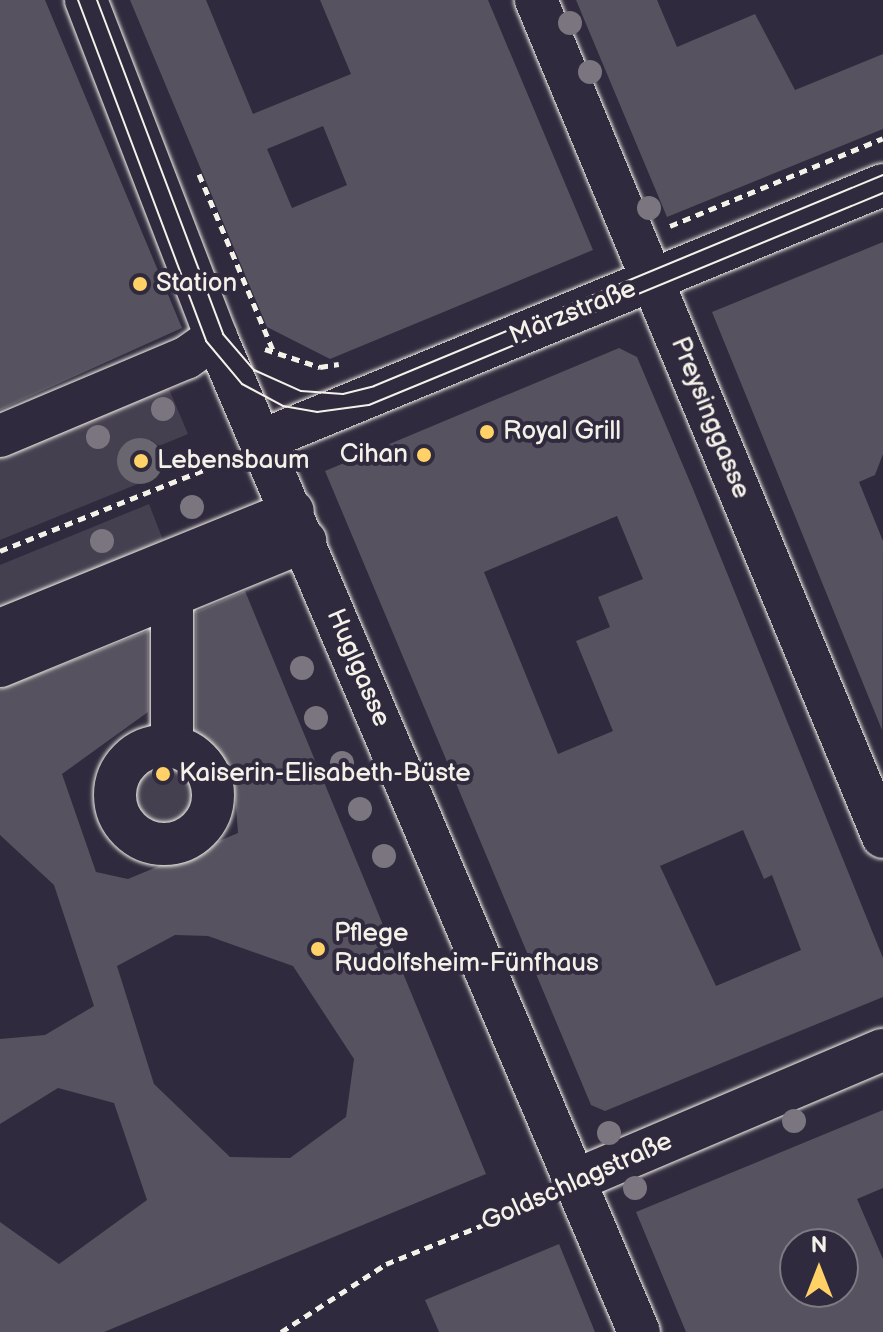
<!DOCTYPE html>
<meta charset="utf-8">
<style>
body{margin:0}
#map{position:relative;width:883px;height:1332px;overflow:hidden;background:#2f2a3d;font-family:"Balsamiq Sans",sans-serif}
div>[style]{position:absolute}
.green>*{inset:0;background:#454050}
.round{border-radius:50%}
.water>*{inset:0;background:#6a6670}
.building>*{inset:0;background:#56525f}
.path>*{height:5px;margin-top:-2.5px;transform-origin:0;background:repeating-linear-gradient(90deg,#f4f1e8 0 8px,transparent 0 14px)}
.roads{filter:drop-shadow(0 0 2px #f4f1e8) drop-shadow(0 0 2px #f4f1e8)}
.minor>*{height:42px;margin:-21px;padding:0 21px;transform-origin:21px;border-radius:21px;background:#2f2a3d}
.minor>.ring{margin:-21px;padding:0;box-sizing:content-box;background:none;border:42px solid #2f2a3d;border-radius:50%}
.tram>*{height:2px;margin:-1px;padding:0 1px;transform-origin:1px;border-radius:1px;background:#f4f1e8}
.trees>*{width:24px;height:24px;margin:-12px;border-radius:50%;background:#7a757e}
.dots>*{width:22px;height:22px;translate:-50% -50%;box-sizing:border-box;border:4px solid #2f2a3d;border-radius:50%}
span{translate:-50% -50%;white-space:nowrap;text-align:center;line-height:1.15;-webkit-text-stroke:8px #2f2a3d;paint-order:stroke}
.poi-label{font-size:26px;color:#f4f1e8}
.left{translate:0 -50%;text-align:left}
.right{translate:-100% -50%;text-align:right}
.street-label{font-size:26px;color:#f4f1e8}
.north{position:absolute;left:779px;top:1228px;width:80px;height:80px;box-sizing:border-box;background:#2f2a3d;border:2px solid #7e7a81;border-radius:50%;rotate:0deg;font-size:22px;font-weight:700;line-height:32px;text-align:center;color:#f4f1e8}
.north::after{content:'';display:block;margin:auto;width:28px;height:36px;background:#ffd166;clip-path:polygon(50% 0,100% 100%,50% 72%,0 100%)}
</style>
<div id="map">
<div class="green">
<i style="clip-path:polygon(166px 382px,188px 434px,159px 446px,151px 440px,140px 483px,0 540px,0 450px)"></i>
<i style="clip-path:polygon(149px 504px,163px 540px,0 608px,0 565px)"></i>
<i class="round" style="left:124px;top:756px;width:76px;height:76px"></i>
</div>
<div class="water">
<i class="round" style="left:117px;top:438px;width:46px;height:46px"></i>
</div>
<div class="building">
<i style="clip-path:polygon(0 0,45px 0,182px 328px,0 410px)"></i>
<i style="clip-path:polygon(evenodd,130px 0,206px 0,253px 114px,351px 74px,320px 0,488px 0,593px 250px,330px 359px,267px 327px,130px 0,323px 126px,347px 185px,292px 208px,267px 149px,323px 126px)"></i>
<i style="clip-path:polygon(576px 0,657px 0,677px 47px,755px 14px,795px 90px,883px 54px,883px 129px,667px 217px)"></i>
<i style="clip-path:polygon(883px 242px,883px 454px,875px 475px,859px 482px,883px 541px,882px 730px,712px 312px)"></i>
<i style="clip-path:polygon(evenodd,619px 348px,637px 357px,693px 489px,883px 958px,883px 997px,605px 1111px,591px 1105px,325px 471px,619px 348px,617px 516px,643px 579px,598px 597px,610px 627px,576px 641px,613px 731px,558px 754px,484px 572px,617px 516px,619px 348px,743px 830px,764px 879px,772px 875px,801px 950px,716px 986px,660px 866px,743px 830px)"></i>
<i style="clip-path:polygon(evenodd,245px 591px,486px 1174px,104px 1332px,0 1332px,0 1222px,59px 1264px,147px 1200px,114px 1103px,58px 1088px,0 1124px,0 1039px,45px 1035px,94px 1006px,54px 885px,0 835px,0 689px,148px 631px,148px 712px,62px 774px,96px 872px,128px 879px,238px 833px,233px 768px,196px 742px,196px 612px,245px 591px,175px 935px,208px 936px,293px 966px,354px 1059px,346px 1117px,290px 1158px,230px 1157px,154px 1084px,117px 966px,175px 935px)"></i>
<i style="clip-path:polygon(evenodd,883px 1110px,883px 1188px,857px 1199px,883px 1259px,883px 1332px,686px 1332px,636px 1212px,883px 1110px,795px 1244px,843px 1244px,843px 1292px,795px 1292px,795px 1244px)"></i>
<i style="clip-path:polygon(559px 1244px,595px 1332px,439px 1332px,425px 1300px)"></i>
</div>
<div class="path">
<i style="left:199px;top:174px;width:193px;rotate:67.2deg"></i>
<i style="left:670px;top:226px;width:230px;rotate:-22.4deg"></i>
<i style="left:265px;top:349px;width:58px;rotate:18.1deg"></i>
<i style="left:320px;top:367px;width:19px;rotate:-9deg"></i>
<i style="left:0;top:551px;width:243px;rotate:-21.7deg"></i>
<i style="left:281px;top:1332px;width:125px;rotate:-32.9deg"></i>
<i style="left:386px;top:1264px;width:169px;rotate:-21.9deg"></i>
</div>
<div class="roads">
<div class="minor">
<i style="left:86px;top:0;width:361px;rotate:68.9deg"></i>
<i style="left:216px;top:337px;width:1081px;rotate:66.97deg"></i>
<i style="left:536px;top:0;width:906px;rotate:67.48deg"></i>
<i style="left:0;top:436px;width:202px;rotate:-22.8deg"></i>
<i style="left:186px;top:358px;width:37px;rotate:-35deg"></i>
<i style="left:263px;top:440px;width:670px;rotate:-22.36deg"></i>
<i style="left:0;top:630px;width:316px;rotate:-22.1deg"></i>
<i style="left:0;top:666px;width:330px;rotate:-22.3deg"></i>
<i style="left:172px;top:742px;width:147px;rotate:-90deg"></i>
<i class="ring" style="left:115px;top:746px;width:56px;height:56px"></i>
<i style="left:576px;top:1180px;width:333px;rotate:-23deg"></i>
</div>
</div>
<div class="tram">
<i style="left:78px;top:0;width:364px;rotate:69.4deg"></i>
<i style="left:206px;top:341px;width:56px;rotate:50.1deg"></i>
<i style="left:242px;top:384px;width:47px;rotate:28.2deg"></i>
<i style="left:283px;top:406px;width:35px;rotate:10deg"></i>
<i style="left:317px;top:412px;width:52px;rotate:-7.7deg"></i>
<i style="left:369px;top:405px;width:556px;rotate:-22.41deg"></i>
<i style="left:97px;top:0;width:357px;rotate:69.3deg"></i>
<i style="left:223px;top:334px;width:48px;rotate:49.3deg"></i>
<i style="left:254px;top:370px;width:51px;rotate:24.1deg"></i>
<i style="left:301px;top:391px;width:42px;rotate:4.1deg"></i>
<i style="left:343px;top:394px;width:32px;rotate:-14deg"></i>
<i style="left:374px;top:386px;width:551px;rotate:-22.52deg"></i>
</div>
<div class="trees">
<i style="left:570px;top:23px"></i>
<i style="left:590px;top:72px"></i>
<i style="left:649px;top:208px"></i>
<i style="left:163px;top:409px"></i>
<i style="left:98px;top:437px"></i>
<i style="left:192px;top:507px"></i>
<i style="left:102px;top:541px"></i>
<i style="left:302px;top:668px"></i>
<i style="left:316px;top:718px"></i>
<i style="left:342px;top:763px"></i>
<i style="left:360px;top:809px"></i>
<i style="left:384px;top:856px"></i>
<i style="left:794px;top:1121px"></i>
<i style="left:609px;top:1133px"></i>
<i style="left:635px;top:1188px"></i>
</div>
<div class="dots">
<i style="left:140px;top:284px;background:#ffd166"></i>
<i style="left:487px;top:432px;background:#ffd166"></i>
<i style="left:424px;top:455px;background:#ffd166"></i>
<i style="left:141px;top:461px;background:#ffd166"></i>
<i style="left:163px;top:774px;background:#ffd166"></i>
<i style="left:318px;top:949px;background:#ffd166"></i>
</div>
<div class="poi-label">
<span class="left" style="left:156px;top:284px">Station</span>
<span class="left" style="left:503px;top:432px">Royal Grill</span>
<span class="right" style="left:408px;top:455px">Cihan</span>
<span class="left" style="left:157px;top:461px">Lebensbaum</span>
<span class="left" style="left:179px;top:774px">Kaiserin-Elisabeth-Büste</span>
<span class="left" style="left:334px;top:949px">Pflege<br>Rudolfsheim-Fünfhaus</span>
</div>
<div class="street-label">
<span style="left:573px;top:313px;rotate:-22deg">Märzstraße</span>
<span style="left:710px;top:418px;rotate:68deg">Preysinggasse</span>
<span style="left:358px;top:668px;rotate:67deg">Huglgasse</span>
<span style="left:577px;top:1182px;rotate:-24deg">Goldschlagstraße</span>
</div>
<div class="north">N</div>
</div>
